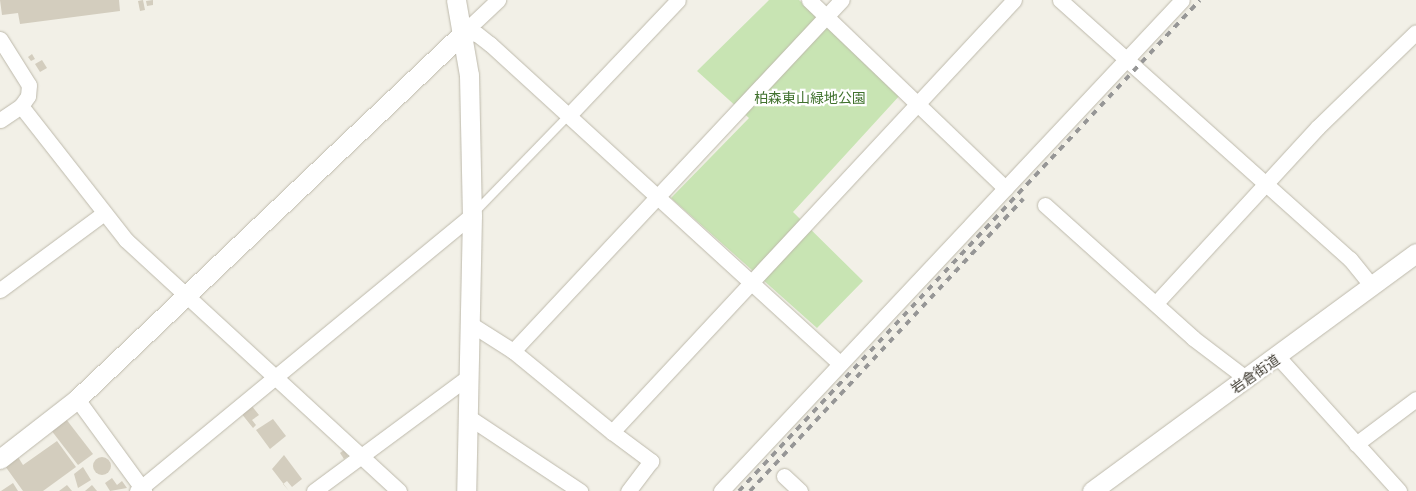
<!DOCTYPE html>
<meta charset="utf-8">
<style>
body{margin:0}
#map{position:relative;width:1416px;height:491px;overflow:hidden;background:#f2f0e7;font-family:Helvetica,"Noto Sans JP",sans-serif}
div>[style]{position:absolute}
.green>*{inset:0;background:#c8e4b3}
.building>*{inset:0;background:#d3cdbe}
.round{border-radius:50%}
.roads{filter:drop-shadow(0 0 1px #bdb9ab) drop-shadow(0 0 1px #bdb9ab)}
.service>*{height:8px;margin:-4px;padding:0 4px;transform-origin:4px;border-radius:4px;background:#fff}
.minor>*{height:15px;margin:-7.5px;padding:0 7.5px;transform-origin:7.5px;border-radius:7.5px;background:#fff}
.tertiary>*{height:19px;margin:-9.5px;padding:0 9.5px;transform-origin:9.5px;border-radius:9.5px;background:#fff}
.rail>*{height:4px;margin-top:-2px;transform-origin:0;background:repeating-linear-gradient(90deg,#969696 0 6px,transparent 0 12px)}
span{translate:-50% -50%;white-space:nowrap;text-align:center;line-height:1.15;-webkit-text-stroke:4.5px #fff;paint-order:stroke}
.park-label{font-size:14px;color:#41722e}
.street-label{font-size:14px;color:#454137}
</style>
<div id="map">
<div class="green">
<i style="clip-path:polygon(769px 0,799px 0,901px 94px,793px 212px,863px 281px,817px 328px,671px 198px,749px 118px,697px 71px)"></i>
</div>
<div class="building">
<i style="clip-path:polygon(0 0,119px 0,120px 11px,20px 24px,18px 13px,2px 15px)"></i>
<i style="clip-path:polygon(143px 0,145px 10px,140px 11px,138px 1px)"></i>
<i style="clip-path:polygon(153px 0,153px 5px,147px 6px,146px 1px)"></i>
<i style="clip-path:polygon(32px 54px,35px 59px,31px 61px,28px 57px)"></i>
<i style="clip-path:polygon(42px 60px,47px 68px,40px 72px,35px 64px)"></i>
<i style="clip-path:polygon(251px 405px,259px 415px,252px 420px,256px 425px,253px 428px,241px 413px)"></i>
<i style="clip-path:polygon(66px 419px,93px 454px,78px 465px,51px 430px)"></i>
<i style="clip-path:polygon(273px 419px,286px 436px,270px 449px,256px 430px)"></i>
<i style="clip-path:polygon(57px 441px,76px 467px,43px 491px,23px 491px,5px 466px,18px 457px,23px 465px)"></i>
<i style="clip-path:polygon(344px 450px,348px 456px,344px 459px,340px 453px)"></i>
<i style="clip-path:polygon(284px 455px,302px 479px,292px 487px,287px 481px,283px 484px,289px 491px,272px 469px)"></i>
<i class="round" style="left:93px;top:457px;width:18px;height:18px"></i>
<i style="clip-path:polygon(83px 467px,91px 480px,78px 488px,74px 474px)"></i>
<i style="clip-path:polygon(112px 478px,117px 485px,122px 481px,127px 488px,110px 491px,105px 483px)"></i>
<i style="clip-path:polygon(13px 483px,18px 491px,1px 491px)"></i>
<i style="clip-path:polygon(67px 485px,72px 491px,59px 491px)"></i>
<i style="clip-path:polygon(92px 485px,97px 491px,85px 491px)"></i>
</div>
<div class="roads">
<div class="service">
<i style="left:475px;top:212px;width:135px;rotate:-45.9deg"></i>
</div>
<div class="minor">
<i style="left:809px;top:0;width:272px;rotate:43.8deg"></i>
<i style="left:1060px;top:0;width:389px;rotate:41.8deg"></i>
<i style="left:1350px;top:259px;width:33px;rotate:51deg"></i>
<i style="left:464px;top:32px;width:13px;rotate:9deg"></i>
<i style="left:477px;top:34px;width:16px;rotate:38deg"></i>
<i style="left:490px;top:44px;width:474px;rotate:42.4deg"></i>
<i style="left:464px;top:32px;width:47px;rotate:-43.3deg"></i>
<i style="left:0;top:39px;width:54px;rotate:57.8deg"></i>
<i style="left:29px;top:85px;width:11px;rotate:95deg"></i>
<i style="left:28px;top:96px;width:12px;rotate:125deg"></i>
<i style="left:21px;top:106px;width:25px;rotate:146deg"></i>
<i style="left:21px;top:106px;width:170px;rotate:51.9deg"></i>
<i style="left:126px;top:240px;width:371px;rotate:42.6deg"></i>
<i style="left:569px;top:115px;width:158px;rotate:-46.5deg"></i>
<i style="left:1045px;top:205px;width:199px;rotate:41.9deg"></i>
<i style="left:1193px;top:338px;width:68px;rotate:37.2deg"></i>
<i style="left:0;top:290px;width:129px;rotate:-36.5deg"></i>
<i style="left:1156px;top:303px;width:239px;rotate:-47.4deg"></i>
<i style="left:1318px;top:127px;width:136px;rotate:-44.1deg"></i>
<i style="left:469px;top:323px;width:52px;rotate:32.5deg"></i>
<i style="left:513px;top:351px;width:128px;rotate:39.3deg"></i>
<i style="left:612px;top:432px;width:590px;rotate:-47.06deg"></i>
<i style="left:513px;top:351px;width:481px;rotate:-46.9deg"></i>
<i style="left:1279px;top:358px;width:179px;rotate:47.9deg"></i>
<i style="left:77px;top:399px;width:114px;rotate:53.9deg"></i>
<i style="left:467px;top:416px;width:136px;rotate:33.6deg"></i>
<i style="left:612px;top:432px;width:49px;rotate:36.6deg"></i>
<i style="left:651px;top:461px;width:38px;rotate:127deg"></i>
<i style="left:1356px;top:444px;width:75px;rotate:-36.9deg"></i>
<i style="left:784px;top:476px;width:22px;rotate:43deg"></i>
<i style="left:137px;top:491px;width:434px;rotate:-39.5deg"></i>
<i style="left:314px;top:491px;width:192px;rotate:-36.5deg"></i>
<i style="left:721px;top:491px;width:673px;rotate:-46.8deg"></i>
</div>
<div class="tertiary">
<i style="left:456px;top:0;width:76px;rotate:80.2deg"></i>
<i style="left:469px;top:75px;width:140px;rotate:88.8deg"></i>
<i style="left:472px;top:215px;width:276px;rotate:91.2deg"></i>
<i style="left:0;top:459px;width:98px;rotate:-37.9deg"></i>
<i style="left:77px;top:399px;width:533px;rotate:-43.48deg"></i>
<i style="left:1092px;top:491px;width:402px;rotate:-36.3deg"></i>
</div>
</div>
<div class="rail">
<i style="left:739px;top:491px;width:673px;rotate:-46.8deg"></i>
<i style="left:750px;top:491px;width:400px;rotate:-46.9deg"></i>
</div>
<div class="park-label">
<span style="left:810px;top:98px">柏森東山緑地公園</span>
</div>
<div class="street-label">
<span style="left:1255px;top:374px;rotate:-35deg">岩倉街道</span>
</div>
</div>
